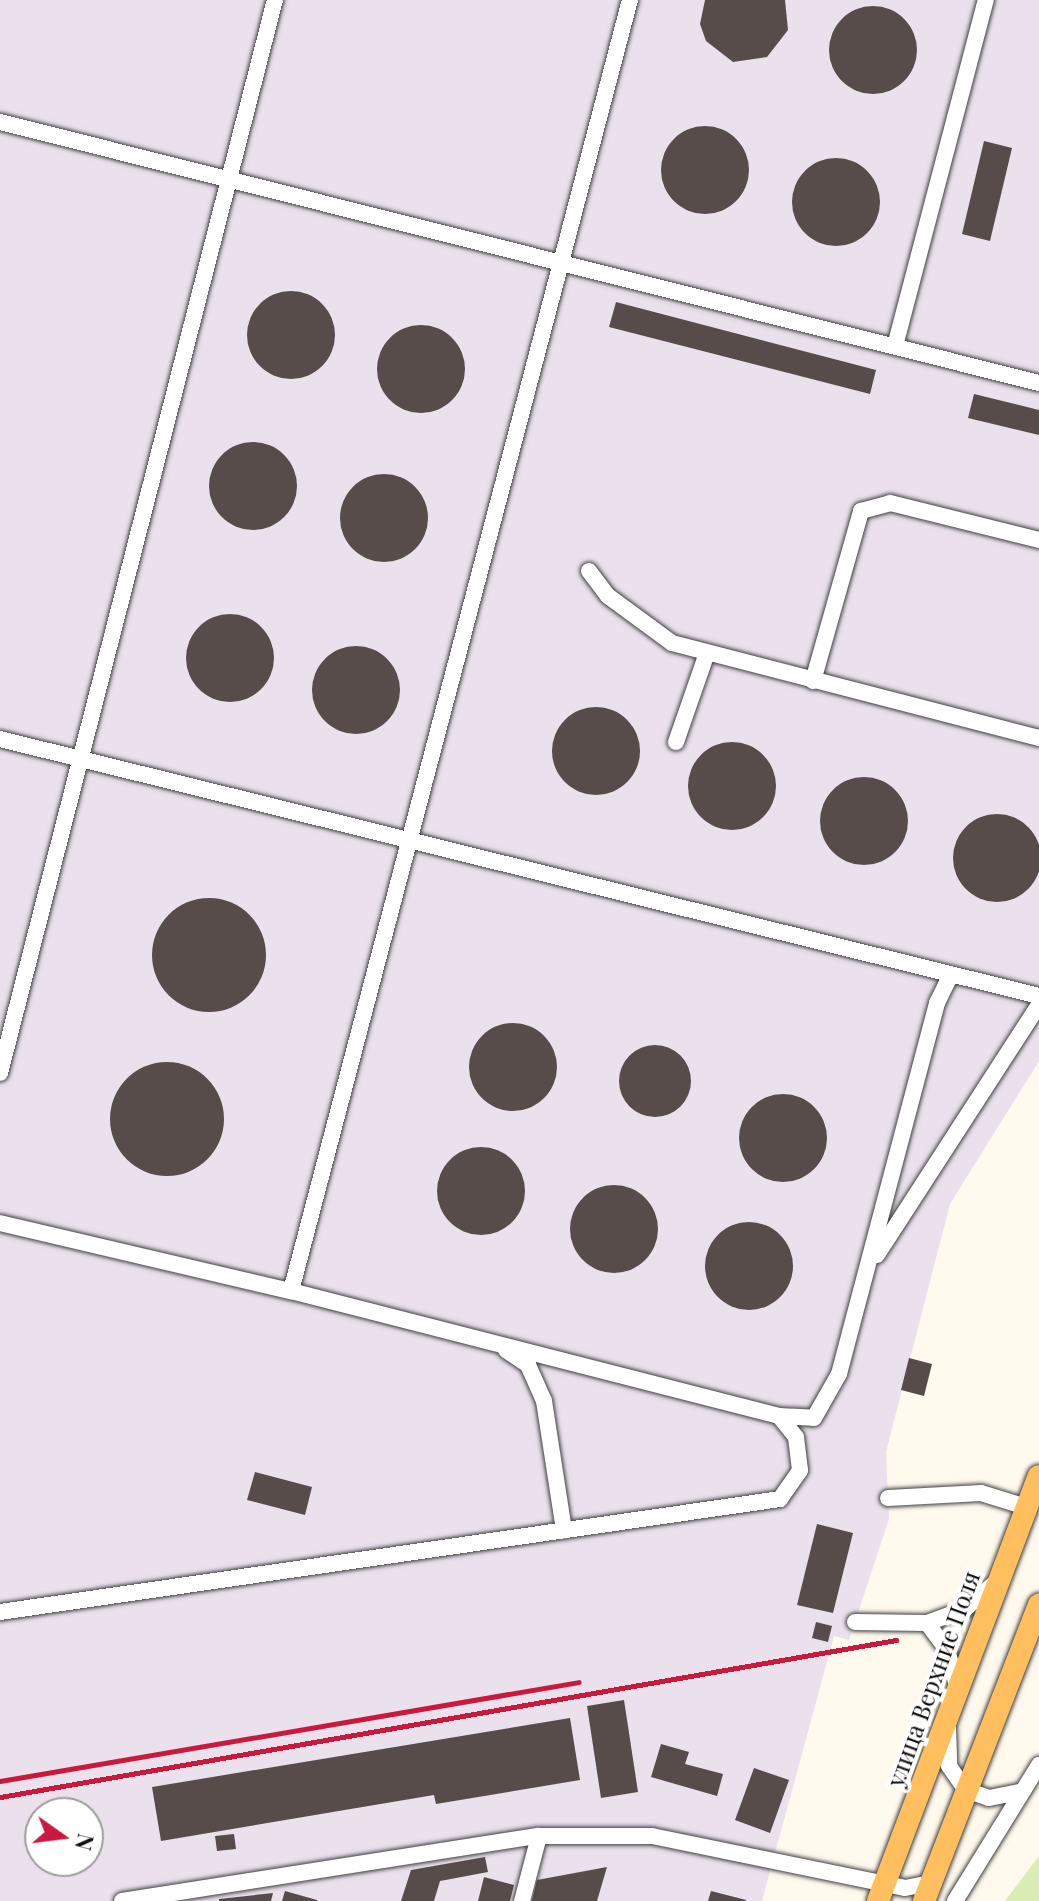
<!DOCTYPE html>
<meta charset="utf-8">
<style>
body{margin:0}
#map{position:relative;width:1039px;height:1901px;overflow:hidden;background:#fff9ee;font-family:"Playfair Display",serif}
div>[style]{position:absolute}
.industrial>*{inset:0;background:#eae1ed}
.green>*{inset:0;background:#daedb4}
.building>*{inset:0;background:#574c49}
.round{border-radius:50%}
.roads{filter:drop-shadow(0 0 2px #404040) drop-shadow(0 0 2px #404040)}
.minor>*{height:16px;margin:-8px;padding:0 8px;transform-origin:8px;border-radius:8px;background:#fff}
.major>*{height:22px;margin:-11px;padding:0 11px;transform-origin:11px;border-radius:11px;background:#ffbf5e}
.rail>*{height:5px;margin:-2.5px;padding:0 2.5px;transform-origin:2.5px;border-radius:2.5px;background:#c91a3e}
span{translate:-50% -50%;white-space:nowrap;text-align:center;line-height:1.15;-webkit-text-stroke:8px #fff;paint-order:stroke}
.street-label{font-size:24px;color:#0d0d0d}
.north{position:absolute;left:24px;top:1797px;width:80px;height:80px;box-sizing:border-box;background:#fff;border:2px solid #9e9e9e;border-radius:50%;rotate:104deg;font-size:22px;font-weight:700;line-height:32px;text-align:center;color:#0d0d0d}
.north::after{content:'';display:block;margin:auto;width:28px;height:36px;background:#c91a3e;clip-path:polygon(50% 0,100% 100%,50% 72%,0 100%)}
</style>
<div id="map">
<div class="industrial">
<i style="clip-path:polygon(evenodd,0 0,1039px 0,1039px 1061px,950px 1204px,886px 1452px,889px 1519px,849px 1640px,834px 1636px,762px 1901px,0 1901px,0 0,40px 1813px,88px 1813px,88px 1861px,40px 1861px,40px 1813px)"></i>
</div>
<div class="green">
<i style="clip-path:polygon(1039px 1856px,1039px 1901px,1005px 1901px)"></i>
</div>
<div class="building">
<i style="clip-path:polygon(705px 0,785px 0,788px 30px,767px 57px,733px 62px,706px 41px,700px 24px)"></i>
<i class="round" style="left:829px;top:6px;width:88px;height:88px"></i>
<i class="round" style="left:661px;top:126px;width:88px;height:88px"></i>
<i style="clip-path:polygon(984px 141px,1012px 148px,990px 241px,962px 234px)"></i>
<i class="round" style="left:792px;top:158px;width:88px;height:88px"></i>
<i class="round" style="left:247px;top:291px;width:88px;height:88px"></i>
<i style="clip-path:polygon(616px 302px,876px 370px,870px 394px,609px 327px)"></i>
<i class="round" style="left:377px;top:325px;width:88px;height:88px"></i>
<i style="clip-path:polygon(974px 394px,1039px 410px,1039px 435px,968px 418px)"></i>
<i class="round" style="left:209px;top:442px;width:88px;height:88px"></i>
<i class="round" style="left:340px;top:474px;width:88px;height:88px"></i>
<i class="round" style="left:186px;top:614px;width:88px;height:88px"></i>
<i class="round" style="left:312px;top:646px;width:88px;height:88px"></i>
<i class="round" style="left:552px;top:707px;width:88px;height:88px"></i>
<i class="round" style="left:688px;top:742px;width:88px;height:88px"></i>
<i class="round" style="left:820px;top:777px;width:88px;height:88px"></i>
<i class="round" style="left:953px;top:814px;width:88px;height:88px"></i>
<i class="round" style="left:152px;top:898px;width:114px;height:114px"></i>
<i class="round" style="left:469px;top:1023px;width:88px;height:88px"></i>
<i class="round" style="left:619px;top:1045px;width:72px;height:72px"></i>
<i class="round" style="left:110px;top:1062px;width:114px;height:114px"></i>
<i class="round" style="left:739px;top:1094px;width:88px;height:88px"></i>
<i class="round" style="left:437px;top:1147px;width:88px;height:88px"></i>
<i class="round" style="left:570px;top:1185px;width:88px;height:88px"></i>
<i class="round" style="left:705px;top:1222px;width:88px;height:88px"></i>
<i style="clip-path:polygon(909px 1358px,932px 1364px,924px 1396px,901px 1390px)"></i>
<i style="clip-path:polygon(255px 1472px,312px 1487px,305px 1515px,247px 1500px)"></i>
<i style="clip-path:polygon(817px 1524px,853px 1533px,833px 1613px,797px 1605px)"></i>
<i style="clip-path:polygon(816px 1622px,832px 1626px,828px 1642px,812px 1638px)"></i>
<i style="clip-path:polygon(624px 1700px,638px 1792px,601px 1798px,587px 1706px)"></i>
<i style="clip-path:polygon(570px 1718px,580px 1780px,436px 1804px,434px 1795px,161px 1841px,152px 1787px)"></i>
<i style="clip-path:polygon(661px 1744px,689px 1752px,685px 1764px,723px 1774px,717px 1796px,651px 1777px)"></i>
<i style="clip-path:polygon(754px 1768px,789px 1780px,770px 1833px,735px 1820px)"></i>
<i style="clip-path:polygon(234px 1834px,236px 1849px,217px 1851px,215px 1836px)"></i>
<i style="clip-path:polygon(485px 1857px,488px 1872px,440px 1881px,434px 1901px,401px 1901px,411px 1870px)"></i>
<i style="clip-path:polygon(607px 1867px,597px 1901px,532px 1901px,537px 1880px)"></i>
<i style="clip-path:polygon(484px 1877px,514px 1885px,510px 1901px,478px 1901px)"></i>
<i style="clip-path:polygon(285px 1891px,317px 1900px,317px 1901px,282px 1901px)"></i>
<i style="clip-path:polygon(711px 1891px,746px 1900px,746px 1901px,708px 1901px)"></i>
<i style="clip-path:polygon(273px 1893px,271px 1901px,219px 1901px,219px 1899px)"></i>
</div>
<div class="roads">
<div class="minor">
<i style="left:0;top:122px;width:1071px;rotate:14.1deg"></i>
<i style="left:895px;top:346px;width:358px;rotate:-75.3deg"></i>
<i style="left:589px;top:571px;width:31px;rotate:53deg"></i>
<i style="left:608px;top:596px;width:79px;rotate:36.3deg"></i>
<i style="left:672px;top:643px;width:379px;rotate:14.5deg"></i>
<i style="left:813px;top:681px;width:177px;rotate:-74.2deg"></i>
<i style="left:861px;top:511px;width:30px;rotate:-15deg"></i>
<i style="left:890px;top:503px;width:154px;rotate:13.9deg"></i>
<i style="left:0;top:739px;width:1070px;rotate:13.89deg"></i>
<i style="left:676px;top:742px;width:94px;rotate:-70.8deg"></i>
<i style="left:0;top:1073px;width:1108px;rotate:-75.63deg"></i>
<i style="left:0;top:1223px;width:299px;rotate:13.2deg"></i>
<i style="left:291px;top:1291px;width:504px;rotate:14.37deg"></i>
<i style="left:779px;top:1416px;width:35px;rotate:3deg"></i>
<i style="left:814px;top:1418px;width:51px;rotate:-60.4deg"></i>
<i style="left:839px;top:1374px;width:384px;rotate:-75.2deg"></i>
<i style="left:937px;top:1003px;width:32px;rotate:-64deg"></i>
<i style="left:877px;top:1255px;width:298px;rotate:-57.1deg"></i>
<i style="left:291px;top:1291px;width:1335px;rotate:-75.29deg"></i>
<i style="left:506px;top:1350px;width:27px;rotate:34deg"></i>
<i style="left:528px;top:1365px;width:39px;rotate:66deg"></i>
<i style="left:544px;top:1401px;width:131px;rotate:81.2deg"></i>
<i style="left:888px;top:1498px;width:93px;rotate:-3.1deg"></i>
<i style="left:981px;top:1493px;width:47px;rotate:17.3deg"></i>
<i style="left:0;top:1612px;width:788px;rotate:-8.24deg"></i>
<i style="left:780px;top:1499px;width:35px;rotate:-55deg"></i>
<i style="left:800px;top:1470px;width:33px;rotate:-97deg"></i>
<i style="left:796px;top:1437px;width:27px;rotate:-129deg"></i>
<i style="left:855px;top:1622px;width:72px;rotate:0.8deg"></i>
<i style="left:927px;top:1623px;width:40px;rotate:-20.2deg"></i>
<i style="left:965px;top:1609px;width:43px;rotate:-41.2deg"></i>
<i style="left:927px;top:1623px;width:34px;rotate:53deg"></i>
<i style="left:947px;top:1650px;width:41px;rotate:74.2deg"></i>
<i style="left:948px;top:1728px;width:38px;rotate:88deg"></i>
<i style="left:949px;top:1766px;width:29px;rotate:55deg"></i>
<i style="left:966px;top:1790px;width:24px;rotate:19deg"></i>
<i style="left:989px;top:1798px;width:33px;rotate:-11deg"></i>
<i style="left:122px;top:1901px;width:422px;rotate:-8.9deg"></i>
<i style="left:539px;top:1836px;width:113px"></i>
<i style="left:652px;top:1836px;width:258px;rotate:11.6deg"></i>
<i style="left:905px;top:1888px;width:26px;rotate:-11deg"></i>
<i style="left:522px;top:1901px;width:67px;rotate:-75.3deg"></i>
<i style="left:955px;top:1901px;width:160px;rotate:-58.3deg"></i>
</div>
<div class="major">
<i style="left:878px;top:1901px;width:454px;rotate:-69.3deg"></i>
<i style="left:924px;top:1901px;width:318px;rotate:-68.8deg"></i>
</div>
</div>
<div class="rail">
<i style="left:0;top:1781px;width:587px;rotate:-9.7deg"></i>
<i style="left:0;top:1797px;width:910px;rotate:-9.94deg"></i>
</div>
<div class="street-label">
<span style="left:933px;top:1679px;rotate:-70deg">улица Верхние Поля</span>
</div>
<div class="north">N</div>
</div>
